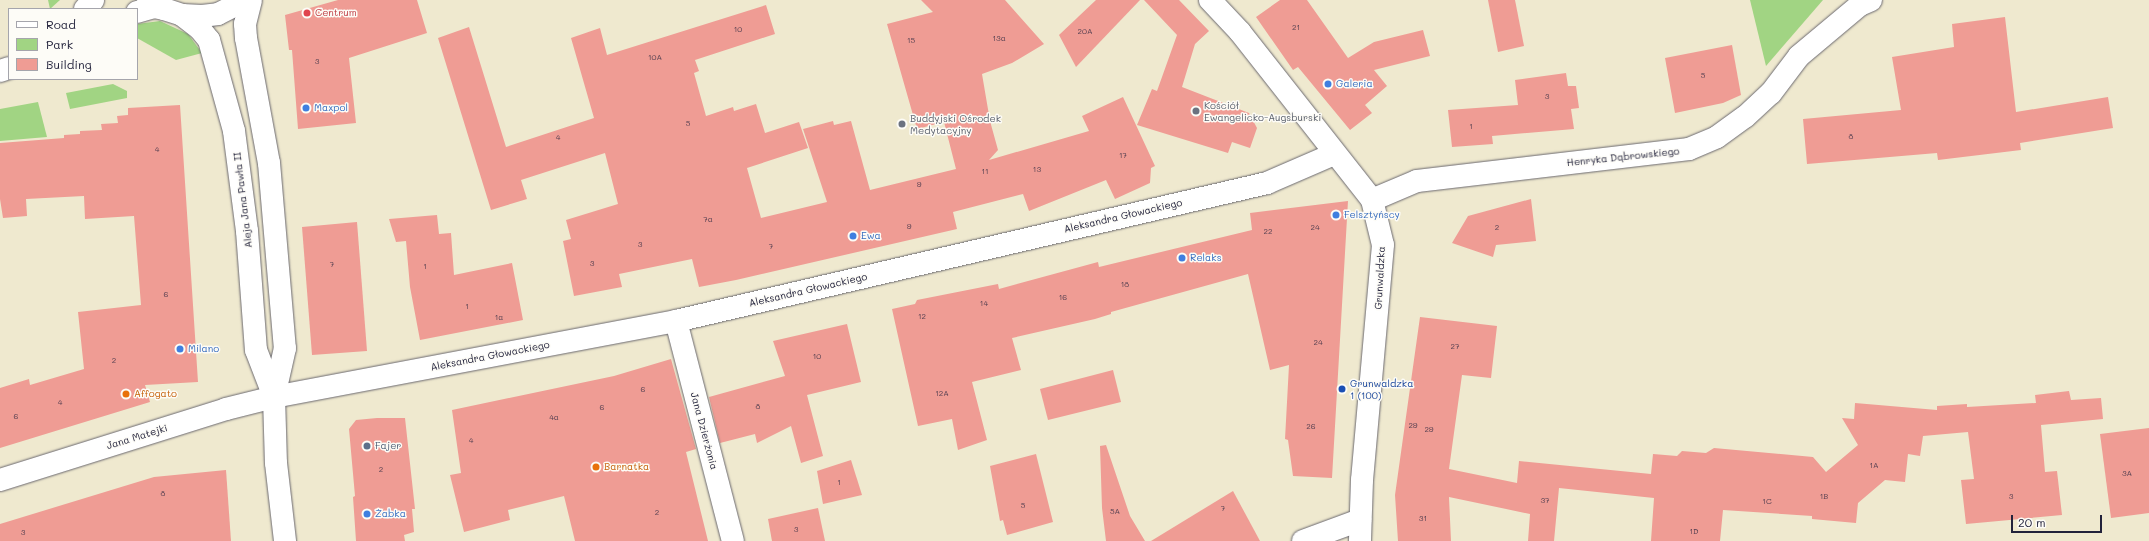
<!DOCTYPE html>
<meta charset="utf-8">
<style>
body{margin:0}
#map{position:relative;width:2149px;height:541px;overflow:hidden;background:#efe9cf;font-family:Mali,sans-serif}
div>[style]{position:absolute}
.green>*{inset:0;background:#a1d483}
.building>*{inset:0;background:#ef9c94}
.roads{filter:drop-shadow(0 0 1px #6a686f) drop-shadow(0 0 1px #6a686f)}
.street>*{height:22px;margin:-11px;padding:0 11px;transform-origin:11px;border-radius:11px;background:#fff}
.secondary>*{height:22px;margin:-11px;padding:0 11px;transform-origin:11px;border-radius:11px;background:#fff}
.dots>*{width:11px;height:11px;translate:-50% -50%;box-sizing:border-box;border:2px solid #fdfcf7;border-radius:50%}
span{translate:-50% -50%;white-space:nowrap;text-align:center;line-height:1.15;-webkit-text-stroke:3px #fdfcf7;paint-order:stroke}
.number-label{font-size:8px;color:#554051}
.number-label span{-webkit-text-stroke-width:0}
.health-label{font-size:10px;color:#be3a42}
.left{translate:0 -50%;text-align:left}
.shop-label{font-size:10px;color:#366cbe}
.worship-label{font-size:10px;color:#5b616d}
.street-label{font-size:10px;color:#22223b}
.transit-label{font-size:10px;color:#164399}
.food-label{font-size:10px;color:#c56008}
.service-label{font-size:10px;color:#4e5e75}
.legend{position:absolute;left:8px;top:8px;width:130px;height:72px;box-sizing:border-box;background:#fdfcf7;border:1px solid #a5a5ac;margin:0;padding:5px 7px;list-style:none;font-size:12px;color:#22223b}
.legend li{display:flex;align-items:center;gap:8px;height:20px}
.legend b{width:20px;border:1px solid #a5a5ac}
.scale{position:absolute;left:2011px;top:515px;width:91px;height:18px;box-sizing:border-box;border:2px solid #22223b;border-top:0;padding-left:5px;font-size:12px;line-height:14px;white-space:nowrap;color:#22223b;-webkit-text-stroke:3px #fdfcf7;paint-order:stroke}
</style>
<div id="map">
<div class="green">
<i style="clip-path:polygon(48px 0,60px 0,50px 9px)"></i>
<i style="clip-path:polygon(1750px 0,1823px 0,1766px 66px)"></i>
<i style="clip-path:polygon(160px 21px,188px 34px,202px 53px,176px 60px,137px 38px,137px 24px)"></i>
<i style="clip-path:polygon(113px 84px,127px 91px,127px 98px,70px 109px,66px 93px)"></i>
<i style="clip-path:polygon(38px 102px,47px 137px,0 141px,0 109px)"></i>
</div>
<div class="building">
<i style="clip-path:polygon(338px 0,417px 0,427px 33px,349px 58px,356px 123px,298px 129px,292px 50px,289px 50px,285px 15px)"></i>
<i style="clip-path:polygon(921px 0,1005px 0,1044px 44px,1012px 63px,982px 74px,990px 121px,998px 150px,989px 160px,1089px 131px,1082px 116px,1123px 97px,1155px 166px,1151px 168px,1150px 183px,1115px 199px,1106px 180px,1029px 211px,1023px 194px,953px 212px,957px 229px,736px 280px,699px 287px,692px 259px,619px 274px,622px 287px,574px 296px,563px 241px,571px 239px,566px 220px,618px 204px,605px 153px,521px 180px,527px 199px,491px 210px,438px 38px,469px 27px,506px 147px,594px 118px,571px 38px,600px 28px,607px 55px,766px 5px,775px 34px,695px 60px,699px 71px,694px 73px,706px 116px,733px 107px,734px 111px,756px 104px,765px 133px,799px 122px,808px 148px,747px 168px,761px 218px,827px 202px,803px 129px,833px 121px,834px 125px,851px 121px,870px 190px,956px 169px,944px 122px,917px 129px,887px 24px,933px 12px)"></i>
<i style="clip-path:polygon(1096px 0,1140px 0,1076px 67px,1059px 35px)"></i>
<i style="clip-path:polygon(1144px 0,1179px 0,1209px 31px,1195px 44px,1182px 87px,1249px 113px,1257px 128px,1250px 148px,1232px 142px,1228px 153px,1137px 125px,1152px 89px,1157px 91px,1177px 35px)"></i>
<i style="clip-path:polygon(1280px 0,1307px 0,1348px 58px,1374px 42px,1423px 30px,1430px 56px,1374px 70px,1387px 86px,1365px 105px,1372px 113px,1350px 130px,1298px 67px,1293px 70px,1256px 17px)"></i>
<i style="clip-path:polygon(1488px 0,1515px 0,1524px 46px,1498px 52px)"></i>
<i style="clip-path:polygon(2005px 17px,2016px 112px,2108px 97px,2113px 128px,2020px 143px,2021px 150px,1938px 160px,1937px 153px,1807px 164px,1803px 119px,1901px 110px,1892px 57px,1954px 47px,1952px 24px)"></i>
<i style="clip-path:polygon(1732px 45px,1741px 95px,1723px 103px,1675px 113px,1665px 58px)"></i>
<i style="clip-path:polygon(1566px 73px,1568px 86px,1576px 86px,1579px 108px,1571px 109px,1574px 129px,1492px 136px,1493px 144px,1452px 147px,1448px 110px,1518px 105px,1515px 80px)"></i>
<i style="clip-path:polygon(180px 105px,198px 382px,145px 385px,150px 402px,0 448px,0 388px,29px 379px,30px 385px,84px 369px,78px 312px,141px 305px,134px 216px,85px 219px,84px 196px,26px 199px,27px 216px,3px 218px,0 199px,0 143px,64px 138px,64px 135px,80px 134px,80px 131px,102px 130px,101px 124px,118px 123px,117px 116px,128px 115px,128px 108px)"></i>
<i style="clip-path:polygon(1531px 199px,1536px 241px,1496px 245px,1493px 257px,1452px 243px,1468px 216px)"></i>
<i style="clip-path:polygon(1348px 201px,1332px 478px,1293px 476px,1288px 440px,1285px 439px,1289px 365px,1270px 370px,1248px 274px,1111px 312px,1111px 314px,1095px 319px,1012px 338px,1021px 370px,972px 382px,987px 440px,958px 450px,952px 419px,918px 426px,892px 309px,915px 304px,917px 300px,998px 284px,999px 289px,1098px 262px,1099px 267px,1252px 230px,1250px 213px)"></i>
<i style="clip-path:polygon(437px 215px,439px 234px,451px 233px,454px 275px,512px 263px,523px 320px,420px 340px,410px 287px,406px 241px,396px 242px,389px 219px)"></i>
<i style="clip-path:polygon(357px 222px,367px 351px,312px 355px,302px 227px)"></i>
<i style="clip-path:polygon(1420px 317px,1497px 326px,1491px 378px,1462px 375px,1449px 469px,1517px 483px,1519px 461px,1651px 474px,1653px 454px,1677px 456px,1682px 451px,1706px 453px,1714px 448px,1813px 457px,1826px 472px,1858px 445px,1842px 418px,1854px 419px,1855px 403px,1937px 410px,1937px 406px,1967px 404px,1967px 407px,2036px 403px,2035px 395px,2069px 391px,2071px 400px,2101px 398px,2103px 419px,2041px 425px,2045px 472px,2057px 471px,2062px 515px,1966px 524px,1961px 480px,1974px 479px,1968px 432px,1923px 436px,1920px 456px,1908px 454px,1905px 482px,1885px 480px,1858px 503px,1856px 523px,1812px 519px,1812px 516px,1723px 510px,1720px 541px,1651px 541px,1654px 498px,1559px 488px,1554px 541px,1528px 541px,1530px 514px,1449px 497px,1451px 541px,1398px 541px,1395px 495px)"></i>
<i style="clip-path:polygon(847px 324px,861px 382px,807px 395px,823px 456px,801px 463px,791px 426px,757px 443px,755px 434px,720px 443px,709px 397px,785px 376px,773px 341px)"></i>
<i style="clip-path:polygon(671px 359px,696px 449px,686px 452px,708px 541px,575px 541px,564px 496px,508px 510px,510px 520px,464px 532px,450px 475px,461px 473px,452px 410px,614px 376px)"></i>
<i style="clip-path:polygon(1113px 370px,1121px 402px,1048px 420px,1040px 389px)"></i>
<i style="clip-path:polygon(377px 418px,405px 418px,415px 509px,412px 509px,414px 532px,404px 535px,405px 541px,356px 541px,353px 497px,355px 496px,349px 429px,356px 420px)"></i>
<i style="clip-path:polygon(2149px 428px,2149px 513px,2111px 518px,2100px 434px)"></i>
<i style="clip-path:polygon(1106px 445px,1130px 516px,1145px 541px,1106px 541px,1102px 508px,1100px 446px)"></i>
<i style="clip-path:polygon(1036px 454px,1053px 522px,1007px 535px,1003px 520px,1000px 521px,990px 466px)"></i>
<i style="clip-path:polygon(851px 460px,862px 495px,823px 504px,817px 471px)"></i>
<i style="clip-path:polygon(226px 470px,231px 541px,0 541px,0 524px,154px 477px)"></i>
<i style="clip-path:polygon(1233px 491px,1260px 541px,1151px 541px)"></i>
<i style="clip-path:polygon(818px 508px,825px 541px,772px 541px,768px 519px)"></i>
</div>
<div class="roads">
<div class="street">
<i style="left:1210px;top:0;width:44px;rotate:46.8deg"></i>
<i style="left:1240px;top:32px;width:214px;rotate:51.8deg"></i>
<i style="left:1372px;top:200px;width:46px;rotate:76.3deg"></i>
<i style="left:1383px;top:245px;width:236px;rotate:95.1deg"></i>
<i style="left:1362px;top:480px;width:61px;rotate:91.9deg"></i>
<i style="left:85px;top:9px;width:12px;rotate:-48deg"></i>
<i style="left:137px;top:12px;width:18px;rotate:-16deg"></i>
<i style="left:154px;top:7px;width:10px;rotate:11deg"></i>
<i style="left:0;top:71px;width:9px;rotate:-18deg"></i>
<i style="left:1372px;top:200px;width:49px;rotate:-22.9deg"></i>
<i style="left:1417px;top:181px;width:274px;rotate:-6.7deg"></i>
<i style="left:1689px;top:149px;width:30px;rotate:-23deg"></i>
<i style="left:1717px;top:137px;width:34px;rotate:-36deg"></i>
<i style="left:1745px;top:117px;width:35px;rotate:-43deg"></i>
<i style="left:1771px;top:93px;width:46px;rotate:-52.9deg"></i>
<i style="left:1799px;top:56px;width:80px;rotate:-39.9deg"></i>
<i style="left:1860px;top:5px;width:12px;rotate:-24deg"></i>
<i style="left:676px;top:321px;width:227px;rotate:75.5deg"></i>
<i style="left:0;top:480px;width:237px;rotate:-17.4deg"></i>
<i style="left:226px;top:409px;width:49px;rotate:-14deg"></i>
<i style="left:274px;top:397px;width:409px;rotate:-10.7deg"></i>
<i style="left:676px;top:321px;width:607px;rotate:-13.14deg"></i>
<i style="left:1267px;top:183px;width:73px;rotate:-23.4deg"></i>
<i style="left:1303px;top:541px;width:61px;rotate:-20.2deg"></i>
</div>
<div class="secondary">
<i style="left:148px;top:0;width:18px;rotate:29deg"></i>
<i style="left:164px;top:9px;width:19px;rotate:18deg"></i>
<i style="left:182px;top:15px;width:20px;rotate:3deg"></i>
<i style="left:202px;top:16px;width:16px;rotate:-7deg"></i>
<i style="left:218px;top:14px;width:31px;rotate:-27deg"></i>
<i style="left:251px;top:0;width:25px;rotate:104deg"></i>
<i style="left:245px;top:24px;width:14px;rotate:86deg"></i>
<i style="left:246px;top:38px;width:127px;rotate:79.6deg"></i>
<i style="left:269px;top:163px;width:186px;rotate:85.1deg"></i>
<i style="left:285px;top:348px;width:50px;rotate:102.7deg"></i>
<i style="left:274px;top:397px;width:66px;rotate:88.3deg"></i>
<i style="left:276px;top:463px;width:79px;rotate:83.4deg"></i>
<i style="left:182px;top:15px;width:23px;rotate:38deg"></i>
<i style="left:200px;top:29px;width:14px;rotate:51deg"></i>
<i style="left:209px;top:40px;width:94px;rotate:74.6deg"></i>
<i style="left:234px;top:131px;width:101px;rotate:82.6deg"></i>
<i style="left:247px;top:231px;width:119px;rotate:85.7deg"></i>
<i style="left:256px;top:350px;width:50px;rotate:69deg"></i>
</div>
</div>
<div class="dots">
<i style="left:307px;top:13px;background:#e0444e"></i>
<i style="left:1328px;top:84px;background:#3f7fe0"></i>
<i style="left:306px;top:108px;background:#3f7fe0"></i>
<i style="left:1196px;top:111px;background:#6b7280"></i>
<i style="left:902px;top:124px;background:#6b7280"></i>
<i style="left:1336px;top:215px;background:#3f7fe0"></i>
<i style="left:853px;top:236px;background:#3f7fe0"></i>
<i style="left:1182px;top:258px;background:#3f7fe0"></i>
<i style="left:180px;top:349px;background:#3f7fe0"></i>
<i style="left:1342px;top:389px;background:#1a4fb4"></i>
<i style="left:126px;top:394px;background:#e8710a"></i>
<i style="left:367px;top:446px;background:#5c6f8a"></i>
<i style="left:596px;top:467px;background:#e8710a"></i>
<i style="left:367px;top:514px;background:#3f7fe0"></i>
</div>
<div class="number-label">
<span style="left:1296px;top:28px">21</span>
<span style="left:738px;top:30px">10</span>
<span style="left:1085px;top:32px">20A</span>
<span style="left:999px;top:39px">13a</span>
<span style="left:911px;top:41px">15</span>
<span style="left:655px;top:58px">10A</span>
<span style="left:317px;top:62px">3</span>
<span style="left:1703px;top:76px">5</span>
<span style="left:1547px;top:97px">3</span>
<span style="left:688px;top:124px">5</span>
<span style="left:1471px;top:127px">1</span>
<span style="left:1851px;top:137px">8</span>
<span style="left:558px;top:138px">4</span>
<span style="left:157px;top:150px">4</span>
<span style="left:1123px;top:156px">17</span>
<span style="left:1037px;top:170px">13</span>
<span style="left:985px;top:172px">11</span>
<span style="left:919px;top:185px">9</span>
<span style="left:708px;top:220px">7a</span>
<span style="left:909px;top:227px">9</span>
<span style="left:1315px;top:228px">24</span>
<span style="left:1497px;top:228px">2</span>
<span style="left:1268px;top:232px">22</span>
<span style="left:640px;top:245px">3</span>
<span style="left:771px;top:247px">7</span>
<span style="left:592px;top:264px">3</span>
<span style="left:332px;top:265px">7</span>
<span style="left:425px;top:267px">1</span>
<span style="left:1125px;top:285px">18</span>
<span style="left:166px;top:295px">6</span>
<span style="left:1063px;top:298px">16</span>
<span style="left:984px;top:304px">14</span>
<span style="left:467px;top:307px">1</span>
<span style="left:922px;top:317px">12</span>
<span style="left:499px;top:318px">1a</span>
<span style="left:1318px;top:343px">24</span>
<span style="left:1455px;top:347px">27</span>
<span style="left:817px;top:357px">10</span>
<span style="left:114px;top:361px">2</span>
<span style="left:643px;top:390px">6</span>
<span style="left:942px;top:394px">12A</span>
<span style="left:60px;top:403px">4</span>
<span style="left:758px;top:407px">8</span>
<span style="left:602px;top:408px">6</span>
<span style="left:16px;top:417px">6</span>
<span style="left:554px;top:418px">4a</span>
<span style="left:1413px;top:426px">29</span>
<span style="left:1311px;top:427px">26</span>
<span style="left:1429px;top:430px">29</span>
<span style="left:471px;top:441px">4</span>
<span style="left:1874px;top:466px">1A</span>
<span style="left:381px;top:470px">2</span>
<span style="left:2127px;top:474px">3A</span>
<span style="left:839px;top:483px">1</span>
<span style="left:163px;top:494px">8</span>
<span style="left:1824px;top:497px">1B</span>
<span style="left:2011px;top:497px">3</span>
<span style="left:1545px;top:501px">37</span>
<span style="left:1767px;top:502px">1C</span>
<span style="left:1023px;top:506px">5</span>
<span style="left:1223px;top:509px">7</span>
<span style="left:1115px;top:512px">5A</span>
<span style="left:657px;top:513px">2</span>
<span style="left:1423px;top:519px">31</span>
<span style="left:796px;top:530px">3</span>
<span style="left:1694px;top:532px">1D</span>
<span style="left:23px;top:533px">3</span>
</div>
<div class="health-label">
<span class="left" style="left:315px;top:13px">Centrum</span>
</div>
<div class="shop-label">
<span class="left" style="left:1336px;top:84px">Galeria</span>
<span class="left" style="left:314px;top:108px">Maxpol</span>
<span class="left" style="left:1344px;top:215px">Felsztyńscy</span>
<span class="left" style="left:861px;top:236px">Ewa</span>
<span class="left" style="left:1190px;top:258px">Relaks</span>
<span class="left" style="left:188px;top:349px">Milano</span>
<span class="left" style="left:375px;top:514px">Żabka</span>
</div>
<div class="worship-label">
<span class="left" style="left:1204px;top:111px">Kościół<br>Ewangelicko-Augsburski</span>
<span class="left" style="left:910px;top:124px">Buddyjski Ośrodek<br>Medytacyjny</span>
</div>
<div class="street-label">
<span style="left:1623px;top:157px;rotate:-6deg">Henryka Dąbrowskiego</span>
<span style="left:243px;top:200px;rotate:-97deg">Aleja Jana Pawła II</span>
<span style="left:1123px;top:216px;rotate:-13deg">Aleksandra Głowackiego</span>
<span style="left:1380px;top:278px;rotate:-87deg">Grunwaldzka</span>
<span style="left:808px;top:290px;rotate:-13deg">Aleksandra Głowackiego</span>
<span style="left:490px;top:356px;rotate:-11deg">Aleksandra Głowackiego</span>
<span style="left:704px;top:431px;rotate:75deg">Jana Dzierżonia</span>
<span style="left:137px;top:437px;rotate:-17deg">Jana Matejki</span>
</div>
<div class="transit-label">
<span class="left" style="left:1350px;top:389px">Grunwaldzka<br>1 (100)</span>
</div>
<div class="food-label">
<span class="left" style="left:134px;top:394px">Affogato</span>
<span class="left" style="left:604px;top:467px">Barnatka</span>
</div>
<div class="service-label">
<span class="left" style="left:375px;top:446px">Fajer</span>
</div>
<ul class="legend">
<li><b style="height:5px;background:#fff"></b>Road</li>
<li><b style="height:11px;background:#a1d483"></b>Park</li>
<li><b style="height:11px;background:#ef9c94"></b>Building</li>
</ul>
<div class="scale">20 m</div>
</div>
